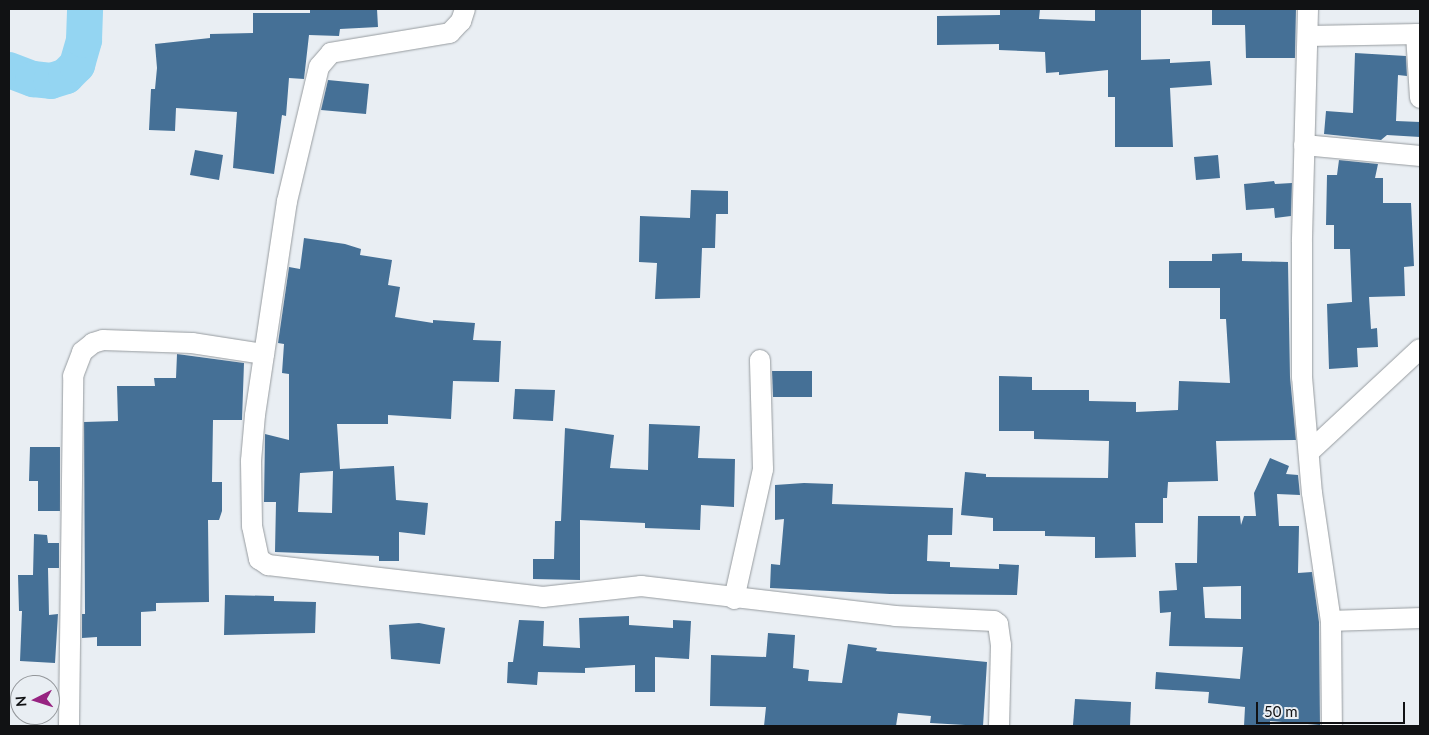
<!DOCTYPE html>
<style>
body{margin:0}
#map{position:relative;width:1429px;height:735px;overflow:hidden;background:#e9eef3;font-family:Lato,sans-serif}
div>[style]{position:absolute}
.river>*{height:36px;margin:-18px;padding:0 18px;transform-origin:18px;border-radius:18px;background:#94d5f2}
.building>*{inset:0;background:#457096}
.roads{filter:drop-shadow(0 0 1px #969b9f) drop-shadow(0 0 1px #969b9f)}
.minor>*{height:20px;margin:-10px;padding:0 10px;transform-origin:10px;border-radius:10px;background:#fff}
span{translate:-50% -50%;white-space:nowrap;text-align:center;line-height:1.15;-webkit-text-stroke:4px #e9eef3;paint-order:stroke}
.frame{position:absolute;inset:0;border:10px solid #111214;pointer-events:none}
.north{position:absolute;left:10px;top:675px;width:50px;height:50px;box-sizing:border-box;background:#e9eef3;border:1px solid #93969a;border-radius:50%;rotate:265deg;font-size:14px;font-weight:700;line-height:20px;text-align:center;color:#111214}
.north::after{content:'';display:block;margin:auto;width:18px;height:22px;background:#972381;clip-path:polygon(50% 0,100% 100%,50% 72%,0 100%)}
.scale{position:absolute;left:1256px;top:702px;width:149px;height:22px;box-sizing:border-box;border:2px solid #111214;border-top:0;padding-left:6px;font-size:15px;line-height:18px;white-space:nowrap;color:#111214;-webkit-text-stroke:4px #e9eef3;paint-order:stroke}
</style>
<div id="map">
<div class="river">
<i style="left:9px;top:70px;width:26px;rotate:21deg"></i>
<i style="left:33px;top:79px;width:18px;rotate:6deg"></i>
<i style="left:51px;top:81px;width:16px;rotate:-18deg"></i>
<i style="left:66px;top:76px;width:16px;rotate:-45deg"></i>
<i style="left:77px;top:65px;width:26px;rotate:-74deg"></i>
<i style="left:84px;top:40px;width:31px;rotate:-88deg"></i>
</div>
<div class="building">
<i style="clip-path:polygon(310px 9px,377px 9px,378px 27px,340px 29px,339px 36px,309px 35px,304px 79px,289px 78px,286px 116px,282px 115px,274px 174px,233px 168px,237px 112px,176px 108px,175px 131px,149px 130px,151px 89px,155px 89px,157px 68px,155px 44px,210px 38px,210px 34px,253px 33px,253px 13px,310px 13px)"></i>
<i style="clip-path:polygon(1000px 9px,1040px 9px,1039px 19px,1095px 21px,1095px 9px,1141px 9px,1141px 60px,1170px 59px,1170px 63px,1210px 61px,1212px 85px,1170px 88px,1173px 147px,1115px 147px,1115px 97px,1108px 97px,1108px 70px,1059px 75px,1059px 72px,1046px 73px,1045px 52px,999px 50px,999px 44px,937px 45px,937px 16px,1000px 15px)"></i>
<i style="clip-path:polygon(1212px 9px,1296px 9px,1295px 58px,1246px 58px,1245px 25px,1212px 25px)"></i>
<i style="clip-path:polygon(1355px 53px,1406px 56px,1407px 76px,1398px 75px,1396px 121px,1420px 122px,1420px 137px,1387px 135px,1381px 140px,1324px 134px,1326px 111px,1353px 113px)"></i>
<i style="clip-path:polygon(328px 80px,369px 84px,366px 114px,321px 110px)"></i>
<i style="clip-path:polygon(195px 150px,223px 155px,219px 180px,190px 175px)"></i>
<i style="clip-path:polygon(1218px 155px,1220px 178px,1196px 180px,1194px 157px)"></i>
<i style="clip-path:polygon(1339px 160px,1378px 164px,1375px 178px,1383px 178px,1383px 203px,1411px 203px,1414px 266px,1404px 267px,1405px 296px,1369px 297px,1371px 329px,1377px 328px,1378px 347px,1357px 348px,1358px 367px,1329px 369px,1327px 304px,1352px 302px,1350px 249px,1334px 249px,1334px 225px,1326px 225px,1327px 175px,1337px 175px)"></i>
<i style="clip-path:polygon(1274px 181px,1275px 184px,1292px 183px,1291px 216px,1275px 218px,1274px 208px,1246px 210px,1244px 184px)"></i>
<i style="clip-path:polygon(691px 190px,728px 191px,728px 214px,716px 214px,715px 248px,702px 248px,700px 298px,655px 299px,657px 263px,639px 262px,640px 216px,690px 218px)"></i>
<i style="clip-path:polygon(evenodd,304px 238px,345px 244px,361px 249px,360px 255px,392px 260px,388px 285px,400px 287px,395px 317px,433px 323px,433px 320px,475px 323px,473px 340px,501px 341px,499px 382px,453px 381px,451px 419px,388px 415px,388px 424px,337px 424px,340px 469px,394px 466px,396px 500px,428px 503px,425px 535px,399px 532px,399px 561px,379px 561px,379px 556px,275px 552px,276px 502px,264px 502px,265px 434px,289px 440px,289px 374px,282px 373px,284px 344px,278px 343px,289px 267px,300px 269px,304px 238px,333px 471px,332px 513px,298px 512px,300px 473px,333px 471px)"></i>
<i style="clip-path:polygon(1242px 253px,1242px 261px,1288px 262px,1290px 377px,1296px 440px,1216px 441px,1218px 481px,1168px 482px,1167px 498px,1163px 498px,1163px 523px,1135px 523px,1136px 557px,1095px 558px,1095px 537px,1045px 536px,1045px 531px,993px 531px,993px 518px,961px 515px,965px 472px,986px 474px,986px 477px,1108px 478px,1109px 441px,1034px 439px,1034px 431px,999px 431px,999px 376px,1032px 377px,1032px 390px,1089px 390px,1089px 401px,1136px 402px,1136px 412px,1178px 410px,1179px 381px,1230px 383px,1226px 319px,1220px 319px,1220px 288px,1169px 288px,1169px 261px,1212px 261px,1212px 254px)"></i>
<i style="clip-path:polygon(177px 354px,244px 363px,242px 420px,213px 420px,212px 482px,222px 482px,222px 511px,219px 520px,208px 520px,209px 602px,156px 603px,156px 611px,141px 612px,141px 646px,97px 646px,97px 637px,82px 638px,82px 614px,85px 614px,84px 422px,118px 421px,117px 386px,155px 386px,154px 378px,176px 378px)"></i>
<i style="clip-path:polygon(772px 371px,812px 371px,812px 397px,773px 397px)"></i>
<i style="clip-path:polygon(515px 389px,555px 390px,553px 421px,513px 419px)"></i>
<i style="clip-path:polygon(649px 424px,700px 426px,698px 458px,735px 459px,734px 507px,701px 505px,700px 530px,645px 528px,645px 523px,580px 520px,580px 580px,533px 579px,533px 559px,554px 559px,555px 521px,561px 521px,565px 428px,614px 435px,610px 468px,648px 470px)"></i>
<i style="clip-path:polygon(30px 447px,60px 447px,60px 511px,38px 511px,38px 481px,29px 481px)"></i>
<i style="clip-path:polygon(evenodd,1270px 458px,1289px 466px,1286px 474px,1298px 475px,1300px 495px,1277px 494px,1279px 526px,1299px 526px,1298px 573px,1312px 572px,1319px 622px,1320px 725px,1270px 721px,1270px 726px,1244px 726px,1245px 707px,1208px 703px,1209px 692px,1155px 689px,1156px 672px,1240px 679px,1243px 647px,1169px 646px,1171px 612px,1160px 613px,1159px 591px,1177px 590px,1175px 563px,1197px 563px,1198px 516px,1240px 516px,1241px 525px,1244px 516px,1256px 516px,1254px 493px,1270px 458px,1241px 586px,1241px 619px,1205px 618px,1203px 587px,1241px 586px)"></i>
<i style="clip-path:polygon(804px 483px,833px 484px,832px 504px,953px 508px,952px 535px,928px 535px,927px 561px,950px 562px,950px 567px,999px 569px,999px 564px,1019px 565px,1017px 595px,890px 594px,770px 588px,771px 564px,780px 565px,784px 519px,775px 520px,775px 485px)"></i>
<i style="clip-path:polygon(34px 534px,47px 535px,48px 543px,59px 543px,59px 568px,48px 568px,49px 615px,58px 614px,55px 663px,20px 661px,22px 611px,19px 611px,18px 575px,33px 575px)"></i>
<i style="clip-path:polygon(225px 595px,274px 596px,274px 601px,316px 602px,315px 633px,224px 635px)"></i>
<i style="clip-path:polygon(629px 616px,629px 625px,673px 628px,673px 620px,691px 621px,689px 659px,655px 657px,655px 692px,635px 692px,635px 665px,585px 668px,585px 673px,538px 672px,537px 685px,507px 683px,508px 662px,513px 662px,519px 620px,544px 621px,543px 646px,580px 648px,579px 618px)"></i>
<i style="clip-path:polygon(419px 623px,445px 628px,440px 664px,391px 659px,389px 625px)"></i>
<i style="clip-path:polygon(768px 633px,795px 635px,793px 668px,809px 670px,808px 681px,842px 683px,848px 644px,877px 648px,876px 651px,987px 662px,983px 726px,930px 723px,931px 716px,898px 713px,896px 726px,764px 726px,766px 707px,710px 706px,711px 655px,766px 657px)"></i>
<i style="clip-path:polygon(1075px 699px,1131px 702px,1130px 726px,1073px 725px)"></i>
</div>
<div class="roads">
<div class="minor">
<i style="left:465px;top:9px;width:13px;rotate:108deg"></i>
<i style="left:461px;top:21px;width:16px;rotate:133deg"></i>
<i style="left:450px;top:33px;width:121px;rotate:170.5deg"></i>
<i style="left:331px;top:53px;width:18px;rotate:131deg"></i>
<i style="left:319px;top:67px;width:138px;rotate:103.4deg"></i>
<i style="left:287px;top:201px;width:216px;rotate:98.5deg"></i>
<i style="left:255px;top:415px;width:46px;rotate:95deg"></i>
<i style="left:251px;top:461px;width:65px;rotate:89.1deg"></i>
<i style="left:252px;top:526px;width:34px;rotate:78deg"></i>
<i style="left:259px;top:559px;width:11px;rotate:34deg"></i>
<i style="left:268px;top:565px;width:277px;rotate:6.6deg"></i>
<i style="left:543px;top:597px;width:99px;rotate:-6.4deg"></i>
<i style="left:641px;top:586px;width:256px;rotate:6.7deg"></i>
<i style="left:895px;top:616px;width:99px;rotate:2.9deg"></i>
<i style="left:994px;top:621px;width:5px;rotate:37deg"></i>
<i style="left:998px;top:624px;width:21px;rotate:82deg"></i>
<i style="left:1001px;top:645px;width:81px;rotate:91.4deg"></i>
<i style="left:1308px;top:9px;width:233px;rotate:91.5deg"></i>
<i style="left:1302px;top:242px;width:135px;rotate:90deg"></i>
<i style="left:1302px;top:377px;width:116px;rotate:85.1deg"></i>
<i style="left:1312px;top:493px;width:129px;rotate:81.6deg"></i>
<i style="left:1331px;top:621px;width:105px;rotate:89.5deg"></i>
<i style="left:1416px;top:34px;width:64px;rotate:86.4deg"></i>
<i style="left:1308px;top:36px;width:112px;rotate:-1deg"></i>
<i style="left:1304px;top:145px;width:117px;rotate:5.4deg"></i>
<i style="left:1309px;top:452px;width:151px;rotate:-42.9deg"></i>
<i style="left:734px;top:599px;width:133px;rotate:-77.4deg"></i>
<i style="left:763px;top:469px;width:109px;rotate:-91.6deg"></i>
<i style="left:1331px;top:621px;width:89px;rotate:-1.9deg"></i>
<i style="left:69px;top:726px;width:350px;rotate:-89.3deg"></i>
<i style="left:73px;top:376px;width:26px;rotate:-69deg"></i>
<i style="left:82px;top:352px;width:14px;rotate:-39deg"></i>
<i style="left:93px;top:343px;width:10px;rotate:-17deg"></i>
<i style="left:103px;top:340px;width:89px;rotate:1.9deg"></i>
<i style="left:192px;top:343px;width:73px;rotate:8.7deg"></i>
</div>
</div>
<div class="frame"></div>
<div class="north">N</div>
<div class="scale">50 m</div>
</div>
